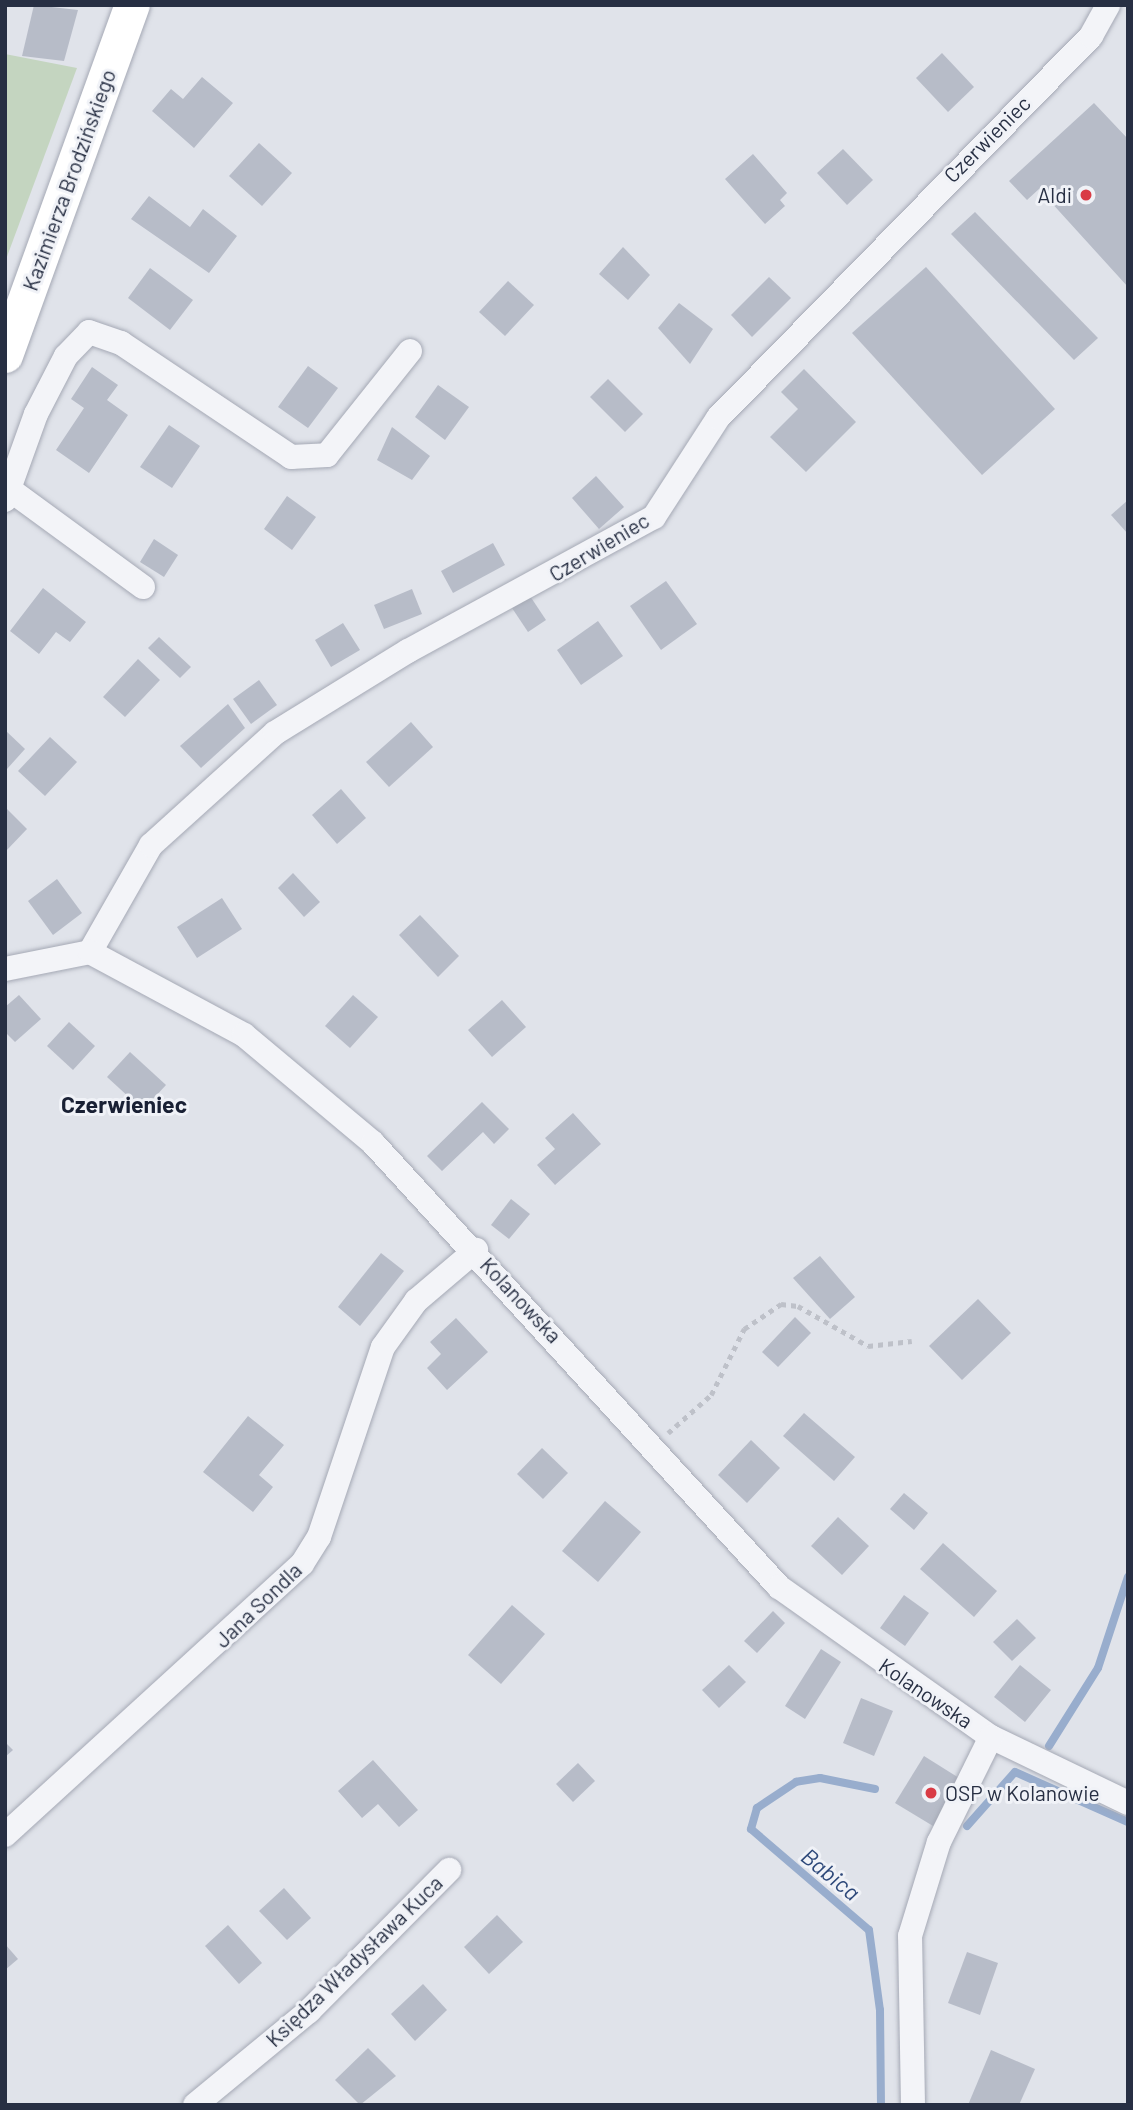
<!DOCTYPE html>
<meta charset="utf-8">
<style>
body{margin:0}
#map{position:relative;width:1133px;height:2110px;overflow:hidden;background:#e0e3ea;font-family:Barlow,sans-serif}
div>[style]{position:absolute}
.green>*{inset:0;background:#c4d5c0}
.stream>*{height:8px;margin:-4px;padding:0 4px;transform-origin:4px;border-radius:4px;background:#98adcd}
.building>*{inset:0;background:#b7bcc8}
.path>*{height:4.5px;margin-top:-2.25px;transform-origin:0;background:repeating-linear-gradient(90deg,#bec1c9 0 5px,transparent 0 10px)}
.roads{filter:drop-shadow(0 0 2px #a5a9b5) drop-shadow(0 0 2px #a5a9b5)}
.street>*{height:24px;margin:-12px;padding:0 12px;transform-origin:12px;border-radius:12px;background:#f3f4f8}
.secondary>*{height:35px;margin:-17.5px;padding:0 17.5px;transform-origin:17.5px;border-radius:17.5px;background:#fff}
.dots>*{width:19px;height:19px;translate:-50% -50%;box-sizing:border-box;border:4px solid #f0f2f7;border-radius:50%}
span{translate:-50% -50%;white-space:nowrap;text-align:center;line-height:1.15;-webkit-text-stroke:6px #f0f2f7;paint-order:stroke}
.street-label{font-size:21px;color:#272f43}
.poi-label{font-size:21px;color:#272f43}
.right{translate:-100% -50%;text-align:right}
.left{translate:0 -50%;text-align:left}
.neighbourhood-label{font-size:23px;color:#192034;font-weight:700}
.water-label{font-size:23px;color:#2e497a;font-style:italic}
.frame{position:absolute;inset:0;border:7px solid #272f43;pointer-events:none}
</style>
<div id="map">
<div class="green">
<i style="clip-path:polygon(5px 54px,77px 68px,5px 262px)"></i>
</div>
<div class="stream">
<i style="left:1049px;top:1746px;width:92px;rotate:-57.9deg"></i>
<i style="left:1098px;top:1668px;width:96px;rotate:-71.8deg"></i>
<i style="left:875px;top:1789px;width:56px;rotate:-168.7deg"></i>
<i style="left:820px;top:1778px;width:24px;rotate:171deg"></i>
<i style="left:796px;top:1782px;width:47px;rotate:146.3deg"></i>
<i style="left:757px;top:1808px;width:22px;rotate:106deg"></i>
<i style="left:751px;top:1829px;width:155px;rotate:40.6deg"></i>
<i style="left:869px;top:1930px;width:81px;rotate:82.2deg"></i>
<i style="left:880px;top:2010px;width:95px;rotate:89.4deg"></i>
<i style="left:967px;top:1826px;width:72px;rotate:-48.4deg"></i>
<i style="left:1015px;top:1772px;width:124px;rotate:23.9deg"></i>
</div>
<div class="building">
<i style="clip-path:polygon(34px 5px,78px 10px,64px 61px,22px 56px)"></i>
<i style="clip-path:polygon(942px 53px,974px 87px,948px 112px,916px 78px)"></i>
<i style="clip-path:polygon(202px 77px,233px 103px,194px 148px,152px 111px,171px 89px,183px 99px)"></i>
<i style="clip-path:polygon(1094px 103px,1128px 139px,1128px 287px,1039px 189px,1027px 200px,1009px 181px)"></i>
<i style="clip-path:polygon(259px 143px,292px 173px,262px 206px,229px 176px)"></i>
<i style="clip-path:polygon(843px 149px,873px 180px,847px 205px,817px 173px)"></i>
<i style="clip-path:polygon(753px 154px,787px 193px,780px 200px,785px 206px,765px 224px,725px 179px)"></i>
<i style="clip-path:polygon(149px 196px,190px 227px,203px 209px,237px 236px,209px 273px,131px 219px)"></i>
<i style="clip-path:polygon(975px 212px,1098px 338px,1074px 360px,951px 234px)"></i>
<i style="clip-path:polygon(623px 247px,650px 275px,628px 300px,599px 274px)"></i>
<i style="clip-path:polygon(926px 267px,1055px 409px,982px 475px,852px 333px)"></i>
<i style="clip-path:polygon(150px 268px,193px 300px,170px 330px,128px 298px)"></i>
<i style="clip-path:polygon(769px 277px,791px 298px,752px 337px,731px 315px)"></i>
<i style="clip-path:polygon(508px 281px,534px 305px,505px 336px,479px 312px)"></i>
<i style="clip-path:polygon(679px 303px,713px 329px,690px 364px,658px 328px)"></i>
<i style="clip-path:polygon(308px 366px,338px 388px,308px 428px,278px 407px)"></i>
<i style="clip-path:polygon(92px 367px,118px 385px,107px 400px,128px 415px,89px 473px,56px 450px,84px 408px,71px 399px)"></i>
<i style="clip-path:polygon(804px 369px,856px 422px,806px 472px,770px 437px,798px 409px,781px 392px)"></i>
<i style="clip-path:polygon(608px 379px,643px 414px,625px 432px,590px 397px)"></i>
<i style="clip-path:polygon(438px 385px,469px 407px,445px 440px,415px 417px)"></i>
<i style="clip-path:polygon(169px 425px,200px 446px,172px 488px,140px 467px)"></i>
<i style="clip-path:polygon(392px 427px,430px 456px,412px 480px,377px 460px)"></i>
<i style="clip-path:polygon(596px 476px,624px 507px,599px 529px,572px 498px)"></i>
<i style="clip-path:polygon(287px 496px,316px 517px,292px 550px,264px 529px)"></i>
<i style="clip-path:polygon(1128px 500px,1128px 534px,1111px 515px)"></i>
<i style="clip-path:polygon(154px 539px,178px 555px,164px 577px,140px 562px)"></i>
<i style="clip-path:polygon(493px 543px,505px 565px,453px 593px,441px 571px)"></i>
<i style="clip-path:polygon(666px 581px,697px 624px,661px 650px,630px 606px)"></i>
<i style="clip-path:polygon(43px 588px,86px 622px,70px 642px,56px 632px,39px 654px,10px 631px)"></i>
<i style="clip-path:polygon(412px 589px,422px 614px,384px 629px,374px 605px)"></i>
<i style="clip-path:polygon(530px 596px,546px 620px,528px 632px,512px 608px)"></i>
<i style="clip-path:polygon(598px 621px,623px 656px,581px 685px,557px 650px)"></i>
<i style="clip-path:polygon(343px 623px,360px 650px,331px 667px,315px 640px)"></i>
<i style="clip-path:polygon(159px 637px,191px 667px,180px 678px,148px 648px)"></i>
<i style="clip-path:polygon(138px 659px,160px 680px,125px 717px,103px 697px)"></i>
<i style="clip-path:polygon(259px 680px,277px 705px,251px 724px,233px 699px)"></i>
<i style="clip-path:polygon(228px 704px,245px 728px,201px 768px,180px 746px)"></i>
<i style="clip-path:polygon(411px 722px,433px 747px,389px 787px,366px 762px)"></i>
<i style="clip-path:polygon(5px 730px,25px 749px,7px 769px,5px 767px)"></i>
<i style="clip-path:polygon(50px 737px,77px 762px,45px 796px,18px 771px)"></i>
<i style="clip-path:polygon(341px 789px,366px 818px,337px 844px,312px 815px)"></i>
<i style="clip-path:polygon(5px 807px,27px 829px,5px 852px)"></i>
<i style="clip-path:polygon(293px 873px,320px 902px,304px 917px,278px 888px)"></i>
<i style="clip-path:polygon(57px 879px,82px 913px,53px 935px,28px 901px)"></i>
<i style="clip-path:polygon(222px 898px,242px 929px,197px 958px,177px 927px)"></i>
<i style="clip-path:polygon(420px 915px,459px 956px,438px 977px,399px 935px)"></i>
<i style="clip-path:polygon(19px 995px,41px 1019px,15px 1042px,5px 1032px,5px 1007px)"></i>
<i style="clip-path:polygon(353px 995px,378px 1017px,350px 1048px,325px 1026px)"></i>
<i style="clip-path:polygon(502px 1000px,526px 1027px,492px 1057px,468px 1030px)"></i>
<i style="clip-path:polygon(69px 1022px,95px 1046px,73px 1070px,47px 1046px)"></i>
<i style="clip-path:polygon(130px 1052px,166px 1085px,143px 1110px,107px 1077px)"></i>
<i style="clip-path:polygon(482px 1102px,509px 1129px,494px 1144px,483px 1132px,442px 1171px,427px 1156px)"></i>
<i style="clip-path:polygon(573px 1113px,601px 1144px,555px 1185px,537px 1165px,555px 1149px,545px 1138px)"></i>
<i style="clip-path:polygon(511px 1199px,530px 1214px,509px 1239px,491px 1225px)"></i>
<i style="clip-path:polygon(381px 1253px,404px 1271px,360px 1326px,338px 1307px)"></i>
<i style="clip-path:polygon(820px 1256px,855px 1297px,830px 1319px,793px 1278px)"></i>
<i style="clip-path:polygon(978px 1299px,1011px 1333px,962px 1380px,929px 1346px)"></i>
<i style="clip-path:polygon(795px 1317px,811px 1333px,778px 1367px,762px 1352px)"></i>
<i style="clip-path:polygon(456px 1318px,488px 1352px,447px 1390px,427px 1368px,441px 1354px,430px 1342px)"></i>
<i style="clip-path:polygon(804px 1413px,855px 1457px,834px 1481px,783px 1436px)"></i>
<i style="clip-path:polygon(248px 1416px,284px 1445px,259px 1475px,273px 1487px,253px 1512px,203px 1472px)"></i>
<i style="clip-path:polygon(751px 1440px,780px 1468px,747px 1503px,718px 1475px)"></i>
<i style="clip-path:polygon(542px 1448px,568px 1473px,543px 1499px,517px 1474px)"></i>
<i style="clip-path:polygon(904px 1493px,928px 1513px,914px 1530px,890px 1509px)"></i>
<i style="clip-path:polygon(605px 1501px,641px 1532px,598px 1582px,562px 1551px)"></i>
<i style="clip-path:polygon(838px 1517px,869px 1546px,842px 1575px,811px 1546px)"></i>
<i style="clip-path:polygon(943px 1543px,997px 1591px,974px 1617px,920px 1569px)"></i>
<i style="clip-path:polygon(904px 1595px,929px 1613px,905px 1646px,880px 1628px)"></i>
<i style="clip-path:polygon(512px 1605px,545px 1634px,501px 1684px,468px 1655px)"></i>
<i style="clip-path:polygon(773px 1611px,785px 1623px,757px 1653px,744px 1641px)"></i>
<i style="clip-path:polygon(1017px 1619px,1036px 1638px,1012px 1661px,993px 1642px)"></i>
<i style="clip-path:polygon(821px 1649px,841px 1662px,805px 1719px,785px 1706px)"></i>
<i style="clip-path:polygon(729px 1665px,746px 1682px,719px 1708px,702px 1690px)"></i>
<i style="clip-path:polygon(1020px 1665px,1051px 1690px,1025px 1722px,994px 1697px)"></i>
<i style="clip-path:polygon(861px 1698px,893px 1711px,874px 1756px,843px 1743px)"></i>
<i style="clip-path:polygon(5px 1742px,13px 1750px,5px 1757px)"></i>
<i style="clip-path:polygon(924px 1756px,967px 1783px,938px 1829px,895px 1803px)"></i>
<i style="clip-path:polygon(373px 1760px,418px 1810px,399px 1827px,378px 1804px,362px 1818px,338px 1791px)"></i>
<i style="clip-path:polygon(578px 1763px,595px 1781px,573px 1802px,556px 1784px)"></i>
<i style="clip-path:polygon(284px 1888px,311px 1918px,287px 1940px,259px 1911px)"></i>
<i style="clip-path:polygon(497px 1915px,523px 1942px,489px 1974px,464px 1947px)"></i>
<i style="clip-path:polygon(228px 1925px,262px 1963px,239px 1984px,205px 1946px)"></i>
<i style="clip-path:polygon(5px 1944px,18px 1959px,5px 1970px)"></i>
<i style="clip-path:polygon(967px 1952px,998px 1963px,980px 2015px,948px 2003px)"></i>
<i style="clip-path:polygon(423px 1984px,447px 2010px,415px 2041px,391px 2014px)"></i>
<i style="clip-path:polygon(368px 2048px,396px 2076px,360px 2105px,335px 2080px)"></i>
<i style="clip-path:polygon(991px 2050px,1035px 2069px,1019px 2105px,968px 2105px)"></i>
</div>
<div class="path">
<i style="left:668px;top:1433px;width:57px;rotate:-41.5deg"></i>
<i style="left:711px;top:1395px;width:74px;rotate:-63.4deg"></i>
<i style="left:744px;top:1329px;width:45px;rotate:-34deg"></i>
<i style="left:781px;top:1304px;width:17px;rotate:7deg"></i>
<i style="left:798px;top:1306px;width:81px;rotate:29.7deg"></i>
<i style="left:868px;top:1346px;width:44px;rotate:-6.5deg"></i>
</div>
<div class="roads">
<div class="street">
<i style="left:9px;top:489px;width:166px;rotate:36.2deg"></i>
<i style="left:5px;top:500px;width:91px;rotate:-70.2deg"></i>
<i style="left:36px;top:414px;width:65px;rotate:-62.7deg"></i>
<i style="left:66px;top:356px;width:33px;rotate:-46deg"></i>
<i style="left:89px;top:332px;width:34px;rotate:19deg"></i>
<i style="left:121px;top:343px;width:205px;rotate:33.8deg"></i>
<i style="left:291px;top:457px;width:36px;rotate:-3deg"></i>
<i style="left:327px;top:455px;width:133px;rotate:-51.4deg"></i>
<i style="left:90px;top:952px;width:123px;rotate:-60.3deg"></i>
<i style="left:151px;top:845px;width:167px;rotate:-42.1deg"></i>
<i style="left:275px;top:733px;width:156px;rotate:-31.7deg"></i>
<i style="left:408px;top:651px;width:280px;rotate:-28.6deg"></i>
<i style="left:654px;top:517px;width:118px;rotate:-57.1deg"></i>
<i style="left:718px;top:418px;width:534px;rotate:-45.68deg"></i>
<i style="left:1091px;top:36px;width:35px;rotate:-61deg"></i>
<i style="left:5px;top:969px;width:87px;rotate:-11.3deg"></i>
<i style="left:90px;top:952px;width:175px;rotate:28.3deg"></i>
<i style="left:244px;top:1035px;width:168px;rotate:39.9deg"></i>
<i style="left:373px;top:1143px;width:602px;rotate:47.56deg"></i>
<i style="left:779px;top:1587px;width:260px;rotate:35.3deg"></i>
<i style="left:991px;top:1737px;width:152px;rotate:25.7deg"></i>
<i style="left:5px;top:1835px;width:402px;rotate:-42.4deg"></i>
<i style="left:302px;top:1564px;width:32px;rotate:-58deg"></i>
<i style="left:319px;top:1537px;width:200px;rotate:-71.4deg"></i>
<i style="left:383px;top:1347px;width:57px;rotate:-54.3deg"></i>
<i style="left:416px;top:1301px;width:79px;rotate:-40.4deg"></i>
<i style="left:195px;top:2105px;width:148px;rotate:-39.5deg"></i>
<i style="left:309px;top:2011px;width:199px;rotate:-45.2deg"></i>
<i style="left:913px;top:2105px;width:169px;rotate:-91deg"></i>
<i style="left:910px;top:1936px;width:98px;rotate:-72.9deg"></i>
<i style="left:939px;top:1842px;width:117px;rotate:-63.7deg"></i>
</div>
<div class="secondary">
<i style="left:5px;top:355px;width:372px;rotate:-70.1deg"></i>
</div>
</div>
<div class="dots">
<i style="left:1086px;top:195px;background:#d93b45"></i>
<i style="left:931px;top:1793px;background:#d93b45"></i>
</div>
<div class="street-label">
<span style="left:987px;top:139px;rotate:-45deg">Czerwieniec</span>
<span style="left:69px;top:180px;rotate:-70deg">Kazimierza Brodzińskiego</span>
<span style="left:599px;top:547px;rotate:-31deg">Czerwieniec</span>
<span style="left:521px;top:1300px;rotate:47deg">Kolanowska</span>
<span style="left:258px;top:1605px;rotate:-44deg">Jana Sondla</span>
<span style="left:926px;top:1693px;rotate:34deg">Kolanowska</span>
<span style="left:354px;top:1961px;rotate:-44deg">Księdza Władysława Kuca</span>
</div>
<div class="poi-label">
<span class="right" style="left:1072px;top:195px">Aldi</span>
<span class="left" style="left:945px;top:1793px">OSP w Kolanowie</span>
</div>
<div class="neighbourhood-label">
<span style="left:124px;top:1104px">Czerwieniec</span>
</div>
<div class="water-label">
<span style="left:831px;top:1874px;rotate:39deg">Babica</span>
</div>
<div class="frame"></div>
</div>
